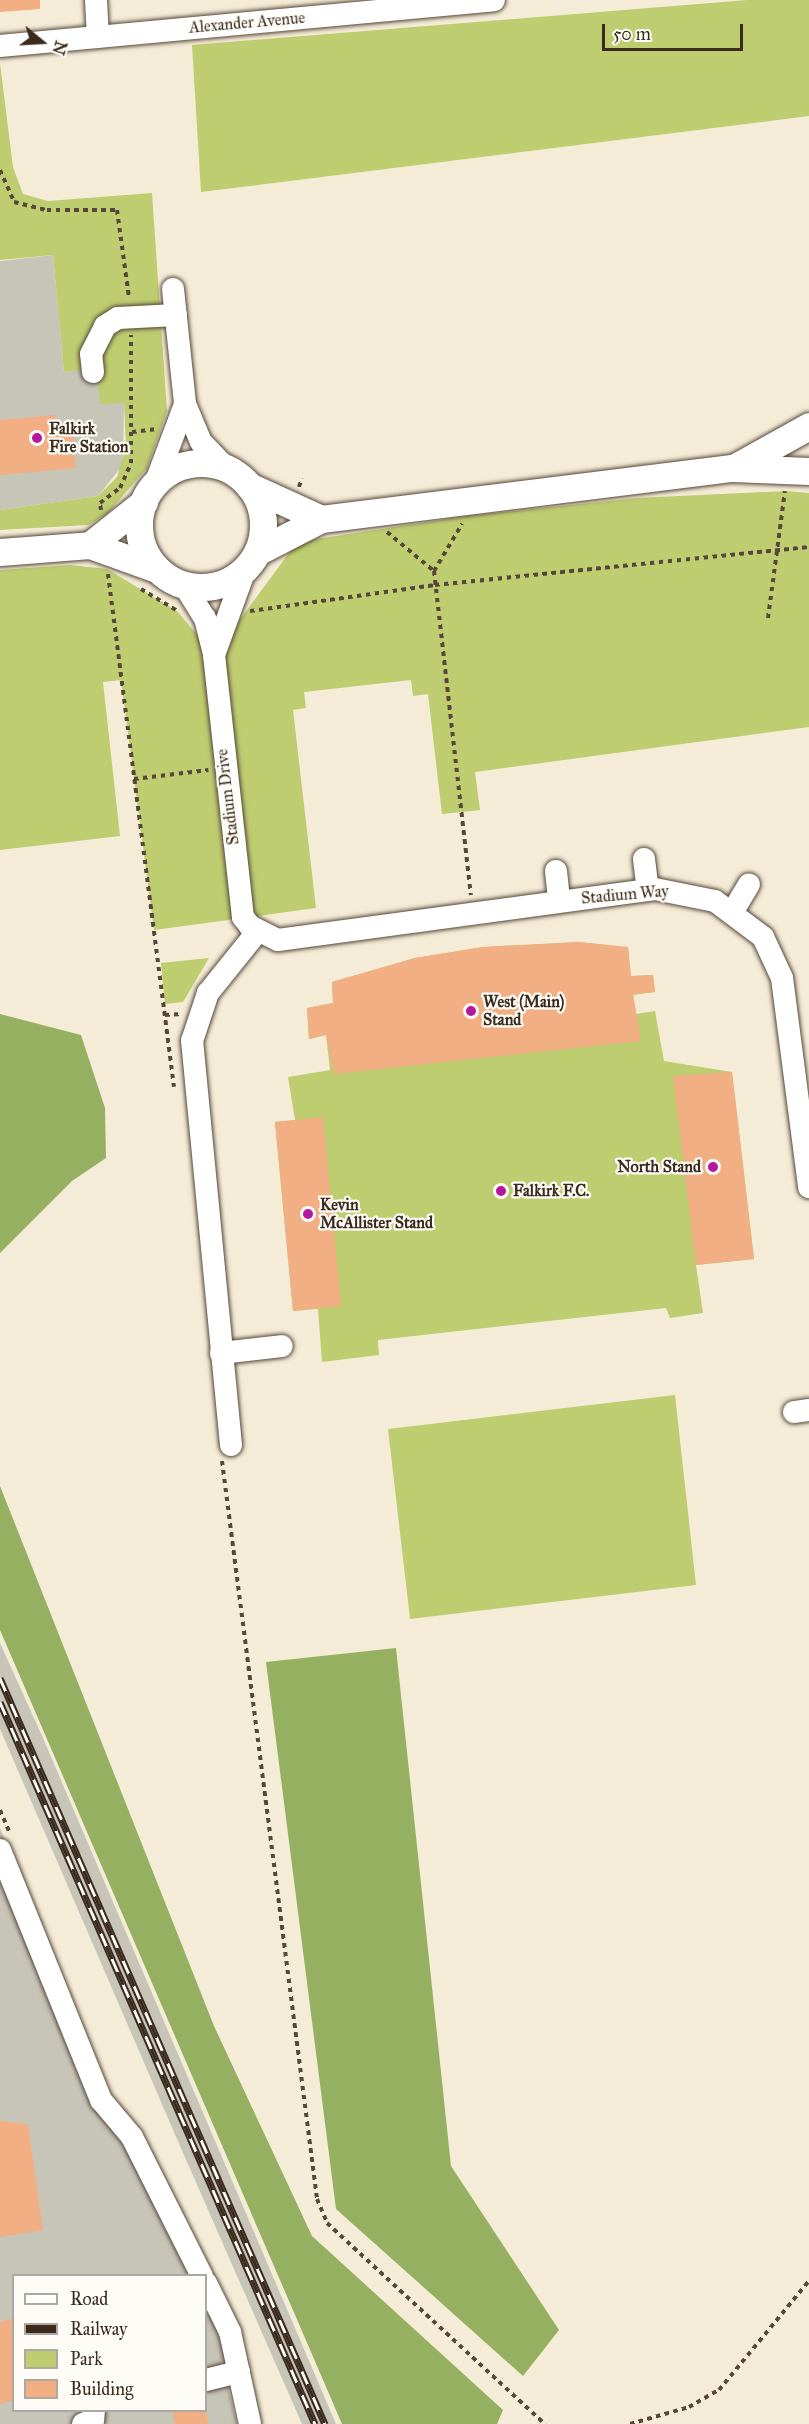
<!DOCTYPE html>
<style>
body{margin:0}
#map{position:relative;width:809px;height:2424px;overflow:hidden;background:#f4ecd7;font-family:"IM FELL Great Primer",serif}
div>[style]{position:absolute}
.industrial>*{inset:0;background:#c7c5b8}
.green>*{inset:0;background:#becd70}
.forest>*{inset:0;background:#96b062}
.building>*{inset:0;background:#f1af83}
.path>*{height:4px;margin-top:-2px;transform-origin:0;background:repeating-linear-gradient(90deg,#57473a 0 4.5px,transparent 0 9px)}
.roads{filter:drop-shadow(0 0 2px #57473a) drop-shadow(0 0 2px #57473a)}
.minor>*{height:22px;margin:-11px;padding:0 11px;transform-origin:11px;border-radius:11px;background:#fff}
.major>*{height:27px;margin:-13.5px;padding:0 13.5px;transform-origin:13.5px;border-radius:13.5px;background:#fff}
.major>.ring{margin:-13.5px;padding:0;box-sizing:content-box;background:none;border:27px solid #fff;border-radius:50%}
.rail>*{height:7px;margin-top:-3.5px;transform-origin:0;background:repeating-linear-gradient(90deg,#fdfcf7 0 14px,#3b2a1e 0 28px);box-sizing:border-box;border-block:2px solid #3b2a1e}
.dots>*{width:16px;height:16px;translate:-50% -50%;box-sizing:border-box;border:3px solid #fdfcf7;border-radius:50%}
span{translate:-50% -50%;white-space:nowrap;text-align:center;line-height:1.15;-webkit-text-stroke:4.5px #fdfcf7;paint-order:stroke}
.street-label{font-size:16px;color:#3b2a1e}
.poi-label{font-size:16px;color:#3b2a1e;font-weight:700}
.left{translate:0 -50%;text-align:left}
.right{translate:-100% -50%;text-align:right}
.legend{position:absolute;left:12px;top:2274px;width:195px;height:138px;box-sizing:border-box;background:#fdfcf7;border:2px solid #afa8a0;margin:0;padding:8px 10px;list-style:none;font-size:18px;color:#3b2a1e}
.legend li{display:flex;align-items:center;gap:12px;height:30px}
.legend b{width:30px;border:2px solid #afa8a0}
.north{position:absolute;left:12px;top:12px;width:60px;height:60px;-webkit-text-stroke:4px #fdfcf7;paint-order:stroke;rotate:108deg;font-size:16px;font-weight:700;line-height:24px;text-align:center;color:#3b2a1e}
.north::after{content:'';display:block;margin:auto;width:21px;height:27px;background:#3b2a1e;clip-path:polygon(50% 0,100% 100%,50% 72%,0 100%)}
.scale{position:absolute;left:602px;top:24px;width:141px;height:27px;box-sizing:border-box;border:3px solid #3b2a1e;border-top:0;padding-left:8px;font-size:18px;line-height:21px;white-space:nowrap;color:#3b2a1e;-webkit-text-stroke:4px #fdfcf7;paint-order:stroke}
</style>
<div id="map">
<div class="industrial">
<i style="clip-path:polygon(53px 255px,64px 372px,97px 367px,124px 403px,123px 465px,98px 496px,0 510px,0 261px)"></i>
<i style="clip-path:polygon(0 1643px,43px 1738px,336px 2424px,302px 2424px,177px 2139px,0 1729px)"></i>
<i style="clip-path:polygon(0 1828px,111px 2096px,202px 2275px,14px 2276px,14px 2410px,206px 2410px,206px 2283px,239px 2372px,221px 2360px,237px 2424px,0 2424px)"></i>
</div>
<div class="green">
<i style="clip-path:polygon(747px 0,809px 0,809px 116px,201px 192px,192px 45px)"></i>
<i style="clip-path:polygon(0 63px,13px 167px,23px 194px,48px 201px,152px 193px,167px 411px,147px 468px,107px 514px,88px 525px,0 530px,0 510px,98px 496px,117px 477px,126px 448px,124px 403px,100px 404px,97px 368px,64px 372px,53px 255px,0 260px)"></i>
<i style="clip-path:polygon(786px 491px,809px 493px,809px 727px,475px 772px,480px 810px,442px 814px,428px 694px,413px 696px,411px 680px,304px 692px,306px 708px,293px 710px,316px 908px,154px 930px,121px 680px,103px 682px,120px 836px,0 850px,0 570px,70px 565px,107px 569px,177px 611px,214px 655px,297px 542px,467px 516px,637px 498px)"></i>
<i style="clip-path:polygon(579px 942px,628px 948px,631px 976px,653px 975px,655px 992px,633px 995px,636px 1014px,655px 1011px,664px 1061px,732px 1072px,754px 1259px,696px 1265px,703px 1313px,670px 1318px,666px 1308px,378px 1340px,379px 1355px,322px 1362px,318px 1309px,293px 1311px,275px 1122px,295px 1120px,288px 1077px,330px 1070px,326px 1035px,309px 1039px,307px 1008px,333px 1003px,332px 982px,415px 958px,483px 947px)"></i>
<i style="clip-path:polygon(209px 958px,183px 1002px,165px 1004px,161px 963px)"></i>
<i style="clip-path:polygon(675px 1395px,696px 1585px,410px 1619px,388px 1429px)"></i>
</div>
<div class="forest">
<i style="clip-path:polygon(0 1014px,81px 1035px,105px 1108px,106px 1158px,72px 1181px,0 1253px)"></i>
<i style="clip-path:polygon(0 1486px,214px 2026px,312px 2236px,503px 2410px,497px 2424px,342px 2424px,0 1630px)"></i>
<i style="clip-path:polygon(396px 1648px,451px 2166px,559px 2330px,523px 2376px,336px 2209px,266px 1662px)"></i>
</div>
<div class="building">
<i style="clip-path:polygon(0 0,40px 0,40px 9px,0 12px)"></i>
<i style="clip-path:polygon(55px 415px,55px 423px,72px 422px,76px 468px,0 475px,0 420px)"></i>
<i style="clip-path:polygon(579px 942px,628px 947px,631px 976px,653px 975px,655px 992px,633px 994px,641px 1041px,334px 1074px,326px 1035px,309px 1039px,307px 1008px,333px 1003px,332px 982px,415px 958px,483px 947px)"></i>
<i style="clip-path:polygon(732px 1072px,754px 1259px,696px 1265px,673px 1076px)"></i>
<i style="clip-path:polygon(323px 1117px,341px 1306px,293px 1311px,275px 1122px)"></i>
<i style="clip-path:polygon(0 2121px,28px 2124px,43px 2230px,0 2237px)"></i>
<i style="clip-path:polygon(14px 2318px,14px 2400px,0 2404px,0 2322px)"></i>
<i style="clip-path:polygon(172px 2410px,205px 2410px,209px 2424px,175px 2424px)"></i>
</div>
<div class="path">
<i style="left:0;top:170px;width:35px;rotate:66deg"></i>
<i style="left:14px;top:202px;width:34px;rotate:14deg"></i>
<i style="left:47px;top:210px;width:70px"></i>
<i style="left:117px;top:210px;width:89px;rotate:82.2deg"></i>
<i style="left:132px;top:432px;width:23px;rotate:-7deg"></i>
<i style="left:299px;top:487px;width:9px;rotate:-72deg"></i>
<i style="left:101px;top:510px;width:7px;rotate:-98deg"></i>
<i style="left:100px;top:503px;width:25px;rotate:-37deg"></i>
<i style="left:120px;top:488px;width:27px;rotate:-66deg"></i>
<i style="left:131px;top:463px;width:128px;rotate:-90deg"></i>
<i style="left:387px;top:532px;width:61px;rotate:39.7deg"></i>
<i style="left:434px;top:571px;width:55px;rotate:-59.2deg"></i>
<i style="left:434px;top:571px;width:326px;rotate:83.5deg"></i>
<i style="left:108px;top:574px;width:517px;rotate:82.67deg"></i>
<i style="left:141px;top:589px;width:41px;rotate:31deg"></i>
<i style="left:250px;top:611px;width:187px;rotate:-8deg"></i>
<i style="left:435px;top:585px;width:376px;rotate:-5.8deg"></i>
<i style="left:768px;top:618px;width:128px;rotate:-82.4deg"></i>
<i style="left:134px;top:779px;width:75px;rotate:-6.9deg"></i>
<i style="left:165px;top:1015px;width:17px;rotate:-3deg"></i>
<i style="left:222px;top:1461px;width:744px;rotate:82.66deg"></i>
<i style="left:317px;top:2199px;width:26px;rotate:67deg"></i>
<i style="left:327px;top:2223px;width:297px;rotate:42.7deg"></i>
<i style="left:0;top:1810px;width:26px;rotate:67deg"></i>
<i style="left:630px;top:2424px;width:61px;rotate:-16.1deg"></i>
<i style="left:689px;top:2407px;width:34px;rotate:-30deg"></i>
<i style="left:719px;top:2390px;width:141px;rotate:-50.5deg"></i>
</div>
<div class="roads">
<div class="minor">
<i style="left:96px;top:0;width:37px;rotate:87deg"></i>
<i style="left:0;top:46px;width:496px;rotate:-5.3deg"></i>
<i style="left:173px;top:289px;width:116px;rotate:84deg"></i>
<i style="left:93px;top:372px;width:18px;rotate:-96deg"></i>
<i style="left:91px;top:354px;width:31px;rotate:-63deg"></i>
<i style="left:105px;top:326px;width:15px;rotate:-32deg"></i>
<i style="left:118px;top:318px;width:58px;rotate:-3deg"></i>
<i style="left:155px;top:484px;width:85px;rotate:-69.4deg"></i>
<i style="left:185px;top:404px;width:41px;rotate:67.2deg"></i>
<i style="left:201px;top:442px;width:39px;rotate:46deg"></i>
<i style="left:184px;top:585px;width:39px;rotate:58deg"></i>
<i style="left:205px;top:618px;width:38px;rotate:76deg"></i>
<i style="left:214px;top:655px;width:264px;rotate:83.7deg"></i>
<i style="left:243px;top:917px;width:11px;rotate:52deg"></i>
<i style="left:250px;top:926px;width:31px;rotate:27deg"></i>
<i style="left:278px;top:940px;width:380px;rotate:-7.7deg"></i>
<i style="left:655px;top:889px;width:61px;rotate:11.3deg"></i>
<i style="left:715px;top:901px;width:60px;rotate:36.9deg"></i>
<i style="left:763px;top:937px;width:45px;rotate:65.1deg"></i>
<i style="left:782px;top:978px;width:211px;rotate:82.6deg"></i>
<i style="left:214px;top:655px;width:90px;rotate:-70deg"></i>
<i style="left:644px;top:859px;width:31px;rotate:83deg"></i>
<i style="left:556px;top:871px;width:30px;rotate:84deg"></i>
<i style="left:733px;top:911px;width:31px;rotate:-59deg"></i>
<i style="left:221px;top:1353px;width:61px;rotate:-6.5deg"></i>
<i style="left:794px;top:1412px;width:15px;rotate:-8deg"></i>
<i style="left:231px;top:1445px;width:406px;rotate:-95.5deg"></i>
<i style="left:192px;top:1041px;width:51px;rotate:-71.6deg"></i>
<i style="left:208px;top:993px;width:78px;rotate:-51.2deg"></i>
<i style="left:0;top:1850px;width:270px;rotate:68deg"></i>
<i style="left:101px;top:2100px;width:48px;rotate:50deg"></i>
<i style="left:132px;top:2137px;width:156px;rotate:63.3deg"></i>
<i style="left:206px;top:2283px;width:55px;rotate:63.9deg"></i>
<i style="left:230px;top:2332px;width:94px;rotate:77.7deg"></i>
<i style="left:206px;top:2380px;width:34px;rotate:-14deg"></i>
<i style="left:83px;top:2424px;width:11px;rotate:-22deg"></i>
<i style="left:93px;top:2420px;width:10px;rotate:-84deg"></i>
</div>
<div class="major">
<i class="ring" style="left:139px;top:463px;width:97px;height:97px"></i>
<i style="left:739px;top:465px;width:80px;rotate:-29.1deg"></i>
<i style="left:249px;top:486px;width:79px;rotate:24.6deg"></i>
<i style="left:90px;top:545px;width:69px;rotate:-38.5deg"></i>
<i style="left:0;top:552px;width:90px;rotate:-4.4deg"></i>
<i style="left:90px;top:545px;width:71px;rotate:19.7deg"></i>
<i style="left:257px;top:552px;width:72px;rotate:-27.3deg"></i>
<i style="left:321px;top:519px;width:414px;rotate:-7.1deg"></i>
<i style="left:732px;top:468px;width:77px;rotate:2.2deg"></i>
</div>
</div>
<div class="rail">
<i style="left:0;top:1678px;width:814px;rotate:66.46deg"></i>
<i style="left:0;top:1702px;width:788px;rotate:66.43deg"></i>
</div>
<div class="dots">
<i style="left:37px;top:438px;background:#b5179e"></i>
<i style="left:471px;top:1011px;background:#b5179e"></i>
<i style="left:713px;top:1167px;background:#b5179e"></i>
<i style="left:501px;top:1191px;background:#b5179e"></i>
<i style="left:308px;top:1214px;background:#b5179e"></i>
</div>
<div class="street-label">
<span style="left:247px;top:23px;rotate:-5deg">Alexander Avenue</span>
<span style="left:228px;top:797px;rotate:-97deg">Stadium Drive</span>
<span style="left:625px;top:895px;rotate:-5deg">Stadium Way</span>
</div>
<div class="poi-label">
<span class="left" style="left:49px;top:438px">Falkirk<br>Fire Station</span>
<span class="left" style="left:483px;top:1011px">West (Main)<br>Stand</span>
<span class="right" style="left:701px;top:1167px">North Stand</span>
<span class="left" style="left:513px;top:1191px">Falkirk F.C.</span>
<span class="left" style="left:320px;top:1214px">Kevin<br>McAllister Stand</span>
</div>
<ul class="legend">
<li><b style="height:8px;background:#fff"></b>Road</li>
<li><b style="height:8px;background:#3b2a1e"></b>Railway</li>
<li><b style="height:16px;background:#becd70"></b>Park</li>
<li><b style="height:16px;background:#f1af83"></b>Building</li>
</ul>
<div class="north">N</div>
<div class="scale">50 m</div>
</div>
